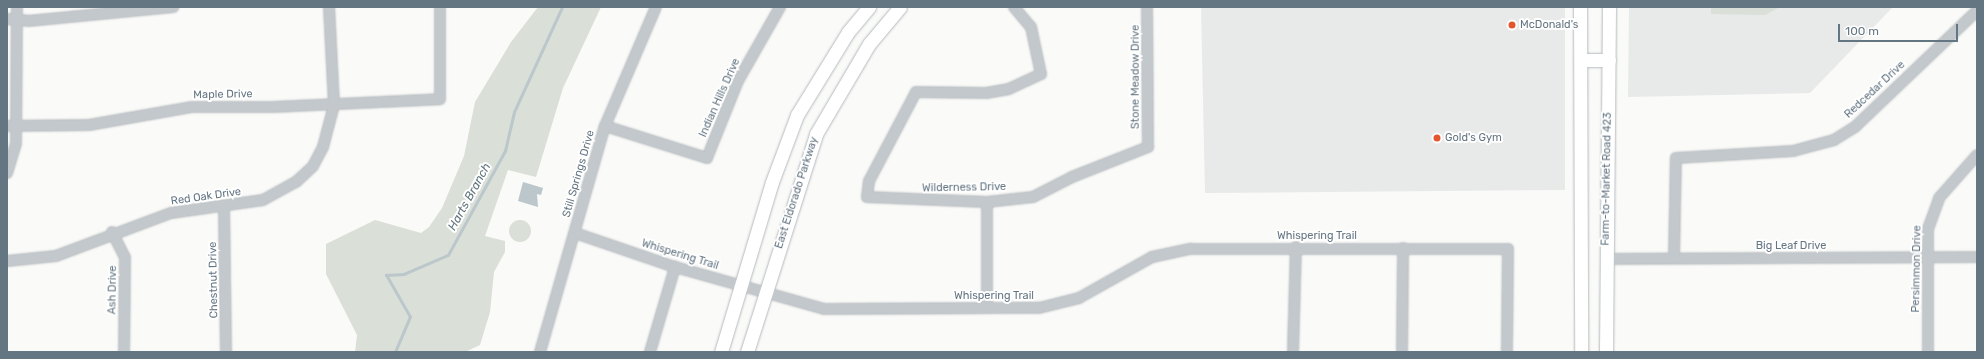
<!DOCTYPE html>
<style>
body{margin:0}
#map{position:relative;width:1984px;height:359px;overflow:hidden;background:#fafaf8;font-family:Rubik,sans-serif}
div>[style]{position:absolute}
.built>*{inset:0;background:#e8e9e9}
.green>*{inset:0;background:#dadfd7}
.round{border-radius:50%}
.water>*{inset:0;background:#bbc7cb}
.stream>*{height:2.5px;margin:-1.25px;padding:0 1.25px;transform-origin:1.25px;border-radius:1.25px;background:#bbc7cb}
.roads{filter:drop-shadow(0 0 1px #b5babe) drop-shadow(0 0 1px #b5babe)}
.minor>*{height:10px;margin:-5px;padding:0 5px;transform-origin:5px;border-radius:5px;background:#c3c8cc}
.major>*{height:13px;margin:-6.5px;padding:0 6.5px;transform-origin:6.5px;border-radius:6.5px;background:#fff}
.dots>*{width:11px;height:11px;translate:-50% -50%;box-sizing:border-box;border:2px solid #fff;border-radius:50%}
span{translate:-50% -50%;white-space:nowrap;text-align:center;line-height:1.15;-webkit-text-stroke:4px #fff;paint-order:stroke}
.poi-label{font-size:11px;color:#657683}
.left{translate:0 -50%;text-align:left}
.street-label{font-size:11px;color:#657683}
.water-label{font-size:12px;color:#60757c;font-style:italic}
.frame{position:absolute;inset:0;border:8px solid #657683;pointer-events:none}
.scale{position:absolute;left:1838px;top:24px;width:120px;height:18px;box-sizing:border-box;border:2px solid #657683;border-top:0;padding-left:5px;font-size:12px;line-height:14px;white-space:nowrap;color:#657683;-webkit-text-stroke:3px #fff;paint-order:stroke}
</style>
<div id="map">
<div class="built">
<i style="clip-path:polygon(1201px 7px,1565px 7px,1565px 190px,1205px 193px)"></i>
<i style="clip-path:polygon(1629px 7px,1893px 7px,1810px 93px,1628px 97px)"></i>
</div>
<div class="green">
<i style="clip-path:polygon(538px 7px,601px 7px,563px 88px,536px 177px,508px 170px,485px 236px,505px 241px,505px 252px,494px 272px,490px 312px,480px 345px,465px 352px,355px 352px,357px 335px,326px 274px,326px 244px,375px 220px,421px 233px,429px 227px,442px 208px,464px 156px,475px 102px,511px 42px)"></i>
<i style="clip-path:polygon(1711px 7px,1780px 7px,1765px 15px,1711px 14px)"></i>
<i class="round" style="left:509px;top:220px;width:22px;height:22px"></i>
</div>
<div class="water">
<i style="clip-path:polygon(523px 182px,543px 188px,541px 195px,537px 194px,538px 207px,518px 201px)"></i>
</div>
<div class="stream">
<i style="left:395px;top:352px;width:38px;rotate:-67deg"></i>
<i style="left:410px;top:317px;width:48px;rotate:-119.7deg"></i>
<i style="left:386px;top:275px;width:18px;rotate:-3deg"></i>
<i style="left:404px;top:274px;width:48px;rotate:-23.4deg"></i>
<i style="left:448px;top:255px;width:119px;rotate:-61.3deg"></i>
<i style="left:505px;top:151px;width:40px;rotate:-77deg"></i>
<i style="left:514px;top:112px;width:115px;rotate:-65.4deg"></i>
</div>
<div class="roads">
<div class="minor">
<i style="left:1014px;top:7px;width:26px;rotate:50deg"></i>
<i style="left:1031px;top:27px;width:48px;rotate:78deg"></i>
<i style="left:1041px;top:74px;width:35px;rotate:155deg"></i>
<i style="left:1009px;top:89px;width:23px;rotate:170deg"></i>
<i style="left:986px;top:93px;width:70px;rotate:-179.2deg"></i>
<i style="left:916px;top:92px;width:101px;rotate:117.8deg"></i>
<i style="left:869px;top:181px;width:16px;rotate:97deg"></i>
<i style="left:867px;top:197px;width:120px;rotate:2.4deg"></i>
<i style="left:987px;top:202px;width:46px;rotate:-6.2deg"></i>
<i style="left:1033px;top:197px;width:44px;rotate:-27.1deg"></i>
<i style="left:1072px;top:177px;width:82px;rotate:-21.5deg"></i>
<i style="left:1148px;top:147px;width:140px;rotate:-90.4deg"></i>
<i style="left:7px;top:19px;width:21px;rotate:5deg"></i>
<i style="left:28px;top:21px;width:146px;rotate:-5.5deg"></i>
<i style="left:7px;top:126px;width:82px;rotate:-0.7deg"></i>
<i style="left:89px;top:125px;width:105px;rotate:-9.9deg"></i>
<i style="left:192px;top:107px;width:81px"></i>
<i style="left:273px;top:107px;width:167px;rotate:-2.7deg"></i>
<i style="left:440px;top:99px;width:92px;rotate:-90deg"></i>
<i style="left:605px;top:126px;width:107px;rotate:17.4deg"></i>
<i style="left:707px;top:158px;width:83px;rotate:-68.1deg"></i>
<i style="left:738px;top:81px;width:85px;rotate:-60.4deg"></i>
<i style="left:7px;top:173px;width:31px;rotate:-73deg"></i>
<i style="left:16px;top:143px;width:136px;rotate:-89.6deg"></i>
<i style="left:224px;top:208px;width:144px;rotate:89.2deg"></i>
<i style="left:112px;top:232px;width:29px;rotate:63deg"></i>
<i style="left:125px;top:258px;width:94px;rotate:90.6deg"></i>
<i style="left:575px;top:233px;width:106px;rotate:18.8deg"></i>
<i style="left:675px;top:267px;width:155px;rotate:15.7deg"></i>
<i style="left:824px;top:309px;width:215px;rotate:-0.3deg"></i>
<i style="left:1039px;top:308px;width:41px;rotate:-14deg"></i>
<i style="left:1079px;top:298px;width:84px;rotate:-29.3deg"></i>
<i style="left:1152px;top:257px;width:40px;rotate:-12deg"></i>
<i style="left:1191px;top:249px;width:317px"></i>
<i style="left:1508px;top:249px;width:103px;rotate:90.6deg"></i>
<i style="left:1674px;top:258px;width:100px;rotate:-88.9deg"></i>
<i style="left:1676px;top:158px;width:117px;rotate:-3.4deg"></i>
<i style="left:1793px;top:151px;width:42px;rotate:-15deg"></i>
<i style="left:1834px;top:140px;width:25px;rotate:-32deg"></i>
<i style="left:1855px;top:127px;width:168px;rotate:-43.6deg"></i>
<i style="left:1606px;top:259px;width:371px;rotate:-0.3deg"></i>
<i style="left:7px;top:261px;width:49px;rotate:-5.8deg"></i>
<i style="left:56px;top:256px;width:123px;rotate:-20.5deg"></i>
<i style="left:171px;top:213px;width:93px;rotate:-8deg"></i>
<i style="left:263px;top:200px;width:38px;rotate:-29deg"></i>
<i style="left:296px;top:182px;width:23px;rotate:-43deg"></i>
<i style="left:313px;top:166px;width:21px;rotate:-62deg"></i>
<i style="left:323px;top:147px;width:43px;rotate:-75.3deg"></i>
<i style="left:334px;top:105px;width:98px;rotate:-92.9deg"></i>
<i style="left:987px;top:308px;width:106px;rotate:-90deg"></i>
<i style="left:540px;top:352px;width:235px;rotate:-74deg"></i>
<i style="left:605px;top:126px;width:129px;rotate:-66.8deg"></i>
<i style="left:650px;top:352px;width:89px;rotate:-73.6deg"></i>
<i style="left:1293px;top:352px;width:105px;rotate:-88.4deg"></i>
<i style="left:1402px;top:352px;width:104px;rotate:-89.4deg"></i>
<i style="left:1928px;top:352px;width:123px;rotate:-90deg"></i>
<i style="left:1928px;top:229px;width:33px;rotate:-70deg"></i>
<i style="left:1939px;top:198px;width:57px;rotate:-48.5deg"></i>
</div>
<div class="major">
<i style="left:1580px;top:7px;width:345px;rotate:89.8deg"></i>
<i style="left:1581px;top:60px;width:28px"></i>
<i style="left:721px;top:352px;width:177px;rotate:-73.3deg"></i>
<i style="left:772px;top:182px;width:72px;rotate:-69.5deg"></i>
<i style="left:797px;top:115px;width:97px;rotate:-58.4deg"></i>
<i style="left:848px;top:32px;width:33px;rotate:-50deg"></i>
<i style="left:747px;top:352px;width:229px;rotate:-72.4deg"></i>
<i style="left:816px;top:134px;width:104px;rotate:-59.5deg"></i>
<i style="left:869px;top:44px;width:48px;rotate:-50deg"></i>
<i style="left:1606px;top:352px;width:345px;rotate:-89.5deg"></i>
</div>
</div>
<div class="dots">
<i style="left:1512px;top:25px;background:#e4572e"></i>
<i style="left:1437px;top:138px;background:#e4572e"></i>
</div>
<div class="poi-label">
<span class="left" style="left:1520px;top:25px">McDonald's</span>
<span class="left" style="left:1445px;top:138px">Gold's Gym</span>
</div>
<div class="street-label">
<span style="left:1136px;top:77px;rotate:-90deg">Stone Meadow Drive</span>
<span style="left:1875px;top:90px;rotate:-43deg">Redcedar Drive</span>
<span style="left:223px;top:95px;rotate:-1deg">Maple Drive</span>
<span style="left:720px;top:98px;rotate:-66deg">Indian Hills Drive</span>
<span style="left:579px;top:174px;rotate:-74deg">Still Springs Drive</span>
<span style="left:1607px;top:179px;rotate:-89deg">Farm-to-Market Road 423</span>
<span style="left:964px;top:188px;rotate:-1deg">Wilderness Drive</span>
<span style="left:797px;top:193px;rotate:-72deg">East Eldorado Parkway</span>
<span style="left:206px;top:197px;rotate:-8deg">Red Oak Drive</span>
<span style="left:1317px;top:236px">Whispering Trail</span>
<span style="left:1791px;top:246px">Big Leaf Drive</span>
<span style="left:680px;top:255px;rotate:17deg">Whispering Trail</span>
<span style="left:1917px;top:269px;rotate:-89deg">Persimmon Drive</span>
<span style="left:214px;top:280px;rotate:-91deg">Chestnut Drive</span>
<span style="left:113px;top:290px;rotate:-89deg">Ash Drive</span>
<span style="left:994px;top:296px">Whispering Trail</span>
</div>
<div class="water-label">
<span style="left:470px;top:197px;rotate:-61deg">Harts Branch</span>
</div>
<div class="frame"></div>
<div class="scale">100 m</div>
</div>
